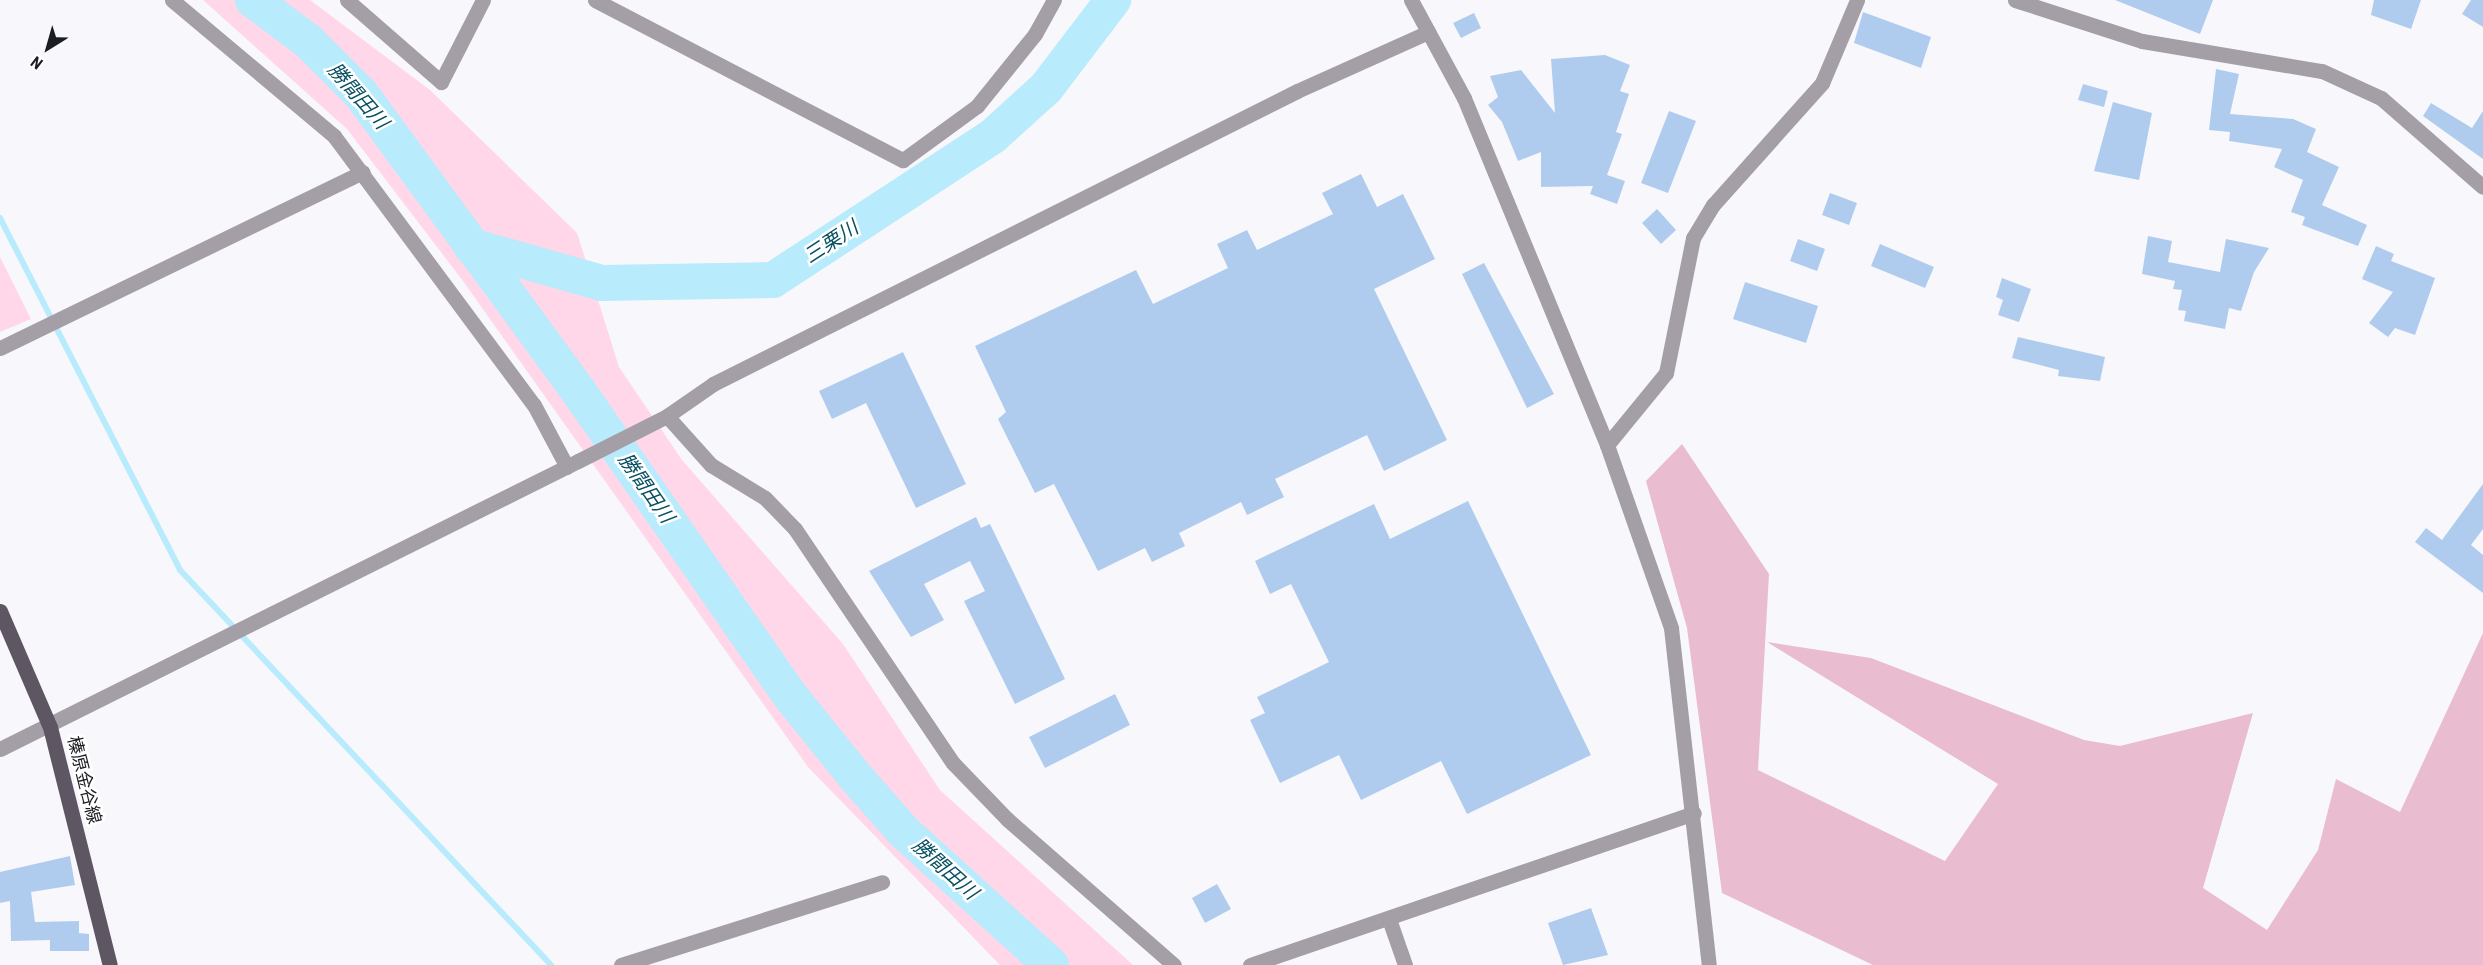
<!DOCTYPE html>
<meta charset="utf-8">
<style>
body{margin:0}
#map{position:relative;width:2483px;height:965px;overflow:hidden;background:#f8f8fc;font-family:"Roboto Condensed","Noto Sans JP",sans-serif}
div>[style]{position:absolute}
.green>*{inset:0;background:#ffd7e8}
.forest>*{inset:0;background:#e9bcd0}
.stream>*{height:6px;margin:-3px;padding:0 3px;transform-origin:3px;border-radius:3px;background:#b8ebfc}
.river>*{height:36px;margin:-18px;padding:0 18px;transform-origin:18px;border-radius:18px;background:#b8ebfc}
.building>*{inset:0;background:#afccee}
.minor>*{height:15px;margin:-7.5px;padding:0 7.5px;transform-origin:7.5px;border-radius:7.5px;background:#a49fa6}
.major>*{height:15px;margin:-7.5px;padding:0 7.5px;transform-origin:7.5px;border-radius:7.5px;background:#5f5663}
span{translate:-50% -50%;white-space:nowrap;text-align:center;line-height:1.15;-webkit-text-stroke:5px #fff;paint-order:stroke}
.street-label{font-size:18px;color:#1c1c23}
.water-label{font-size:20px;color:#085062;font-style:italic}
.north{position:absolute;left:18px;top:18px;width:60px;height:60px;-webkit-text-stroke:4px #fff;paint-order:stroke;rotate:217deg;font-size:16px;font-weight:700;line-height:24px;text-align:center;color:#1c1c23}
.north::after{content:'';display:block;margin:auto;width:21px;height:27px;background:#1c1c23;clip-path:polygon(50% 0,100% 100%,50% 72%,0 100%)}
</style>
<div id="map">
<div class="green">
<i style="clip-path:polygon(203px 0,310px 0,430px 90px,577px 233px,619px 367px,682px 460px,843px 644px,940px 790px,1133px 965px,1000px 965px,808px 767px,463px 281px,347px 129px)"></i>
<i style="clip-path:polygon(0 257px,31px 319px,0 332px)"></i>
</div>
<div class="forest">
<i style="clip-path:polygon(1682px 444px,1769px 574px,1758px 770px,1945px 861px,1998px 784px,1767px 642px,1871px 658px,2084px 740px,2120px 746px,2253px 713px,2203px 888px,2267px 930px,2318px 850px,2336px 779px,2400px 812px,2483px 633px,2483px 965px,1873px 965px,1722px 893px,1687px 628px,1646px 481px)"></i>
</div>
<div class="stream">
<i style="left:0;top:218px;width:395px;rotate:62.9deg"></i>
<i style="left:180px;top:570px;width:542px;rotate:46.79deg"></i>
</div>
<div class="river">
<i style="left:253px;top:0;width:69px;rotate:36.7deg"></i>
<i style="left:308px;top:41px;width:75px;rotate:45deg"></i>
<i style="left:361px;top:94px;width:369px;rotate:53.8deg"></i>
<i style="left:579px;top:392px;width:373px;rotate:55.2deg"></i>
<i style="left:792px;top:698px;width:97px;rotate:51.2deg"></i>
<i style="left:853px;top:774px;width:76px;rotate:48.7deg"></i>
<i style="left:903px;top:831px;width:200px;rotate:42.2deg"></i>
<i style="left:471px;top:246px;width:136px;rotate:15.8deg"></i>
<i style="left:602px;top:283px;width:171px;rotate:-1deg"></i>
<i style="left:773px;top:280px;width:263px;rotate:-33.2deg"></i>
<i style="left:993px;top:136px;width:72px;rotate:-42.2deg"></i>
<i style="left:1046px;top:88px;width:111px;rotate:-52.7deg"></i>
</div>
<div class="building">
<i style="clip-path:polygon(2115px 0,2213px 0,2200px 34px)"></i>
<i style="clip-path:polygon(2374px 0,2421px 0,2411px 29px,2371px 15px)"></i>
<i style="clip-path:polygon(2471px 0,2483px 0,2483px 27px,2462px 14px)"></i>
<i style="clip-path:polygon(1863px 12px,1931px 37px,1921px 68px,1854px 43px)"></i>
<i style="clip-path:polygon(1474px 13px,1481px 28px,1461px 38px,1453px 23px)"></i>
<i style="clip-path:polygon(1605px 55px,1630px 65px,1620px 91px,1629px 94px,1616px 132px,1622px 134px,1607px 175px,1625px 181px,1617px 204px,1590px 194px,1593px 186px,1541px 187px,1541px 152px,1518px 161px,1502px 122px,1488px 105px,1498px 97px,1490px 76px,1521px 70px,1555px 113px,1551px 59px)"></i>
<i style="clip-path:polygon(2216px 69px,2239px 74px,2230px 114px,2293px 119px,2316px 129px,2307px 152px,2339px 167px,2322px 205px,2367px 225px,2358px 246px,2302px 225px,2305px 217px,2291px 212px,2303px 180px,2274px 167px,2282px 149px,2229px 141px,2230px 132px,2209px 130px)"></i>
<i style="clip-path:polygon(2083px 84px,2108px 91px,2104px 107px,2078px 100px)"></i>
<i style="clip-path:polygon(2113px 102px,2152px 113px,2139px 180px,2094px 171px)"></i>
<i style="clip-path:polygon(2431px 103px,2472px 128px,2483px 111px,2483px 159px,2423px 116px)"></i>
<i style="clip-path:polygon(1669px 111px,1696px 121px,1668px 193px,1641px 183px)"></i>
<i style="clip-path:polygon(1361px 174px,1377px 207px,1403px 194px,1435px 259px,1374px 289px,1447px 440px,1384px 471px,1367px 435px,1275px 479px,1284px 497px,1247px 515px,1241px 502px,1179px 533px,1185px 546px,1152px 562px,1145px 548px,1098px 571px,1054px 484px,1035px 493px,998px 419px,1006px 412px,975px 346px,1136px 270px,1153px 304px,1228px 268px,1217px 244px,1247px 230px,1257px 250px,1333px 214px,1322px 193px)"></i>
<i style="clip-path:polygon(1830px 193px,1857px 203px,1849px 225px,1822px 215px)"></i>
<i style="clip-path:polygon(1657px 209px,1676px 230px,1661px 244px,1642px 223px)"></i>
<i style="clip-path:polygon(2148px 236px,2172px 241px,2168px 262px,2220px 272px,2226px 239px,2269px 248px,2254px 272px,2241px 311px,2229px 308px,2225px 329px,2184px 321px,2186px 311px,2178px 310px,2182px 290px,2173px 289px,2175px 281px,2142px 274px)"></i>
<i style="clip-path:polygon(1798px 239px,1825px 249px,1817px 271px,1790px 261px)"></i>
<i style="clip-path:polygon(1880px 244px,1934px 267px,1925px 288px,1871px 266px)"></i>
<i style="clip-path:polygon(2376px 246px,2394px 254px,2391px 261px,2435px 278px,2415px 335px,2395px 328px,2388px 337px,2369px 323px,2393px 292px,2362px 279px)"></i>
<i style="clip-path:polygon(1484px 263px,1554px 394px,1527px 408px,1462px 274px)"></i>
<i style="clip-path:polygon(2002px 278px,2031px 289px,2019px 322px,1998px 315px,2003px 300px,1996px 297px)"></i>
<i style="clip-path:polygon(1745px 282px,1818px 306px,1806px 343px,1733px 319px)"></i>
<i style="clip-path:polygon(2018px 337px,2105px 357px,2100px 381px,2058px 376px,2059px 370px,2012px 358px)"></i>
<i style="clip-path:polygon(903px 352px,966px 484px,916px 508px,866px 403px,832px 419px,819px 391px)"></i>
<i style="clip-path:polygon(2483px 484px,2483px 529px,2471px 545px,2483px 555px,2483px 593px,2415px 542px,2426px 528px,2442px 540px)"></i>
<i style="clip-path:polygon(1468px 501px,1591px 755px,1467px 814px,1441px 761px,1361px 800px,1339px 755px,1280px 783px,1250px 720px,1265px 713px,1257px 697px,1329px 662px,1291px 584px,1270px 594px,1255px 561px,1374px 504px,1390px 539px)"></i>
<i style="clip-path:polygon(976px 517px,981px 528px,990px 524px,1065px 679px,1015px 704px,964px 601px,985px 591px,970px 561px,924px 584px,944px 620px,911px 637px,869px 571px)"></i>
<i style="clip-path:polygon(1115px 694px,1130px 725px,1045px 768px,1029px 737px)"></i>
<i style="clip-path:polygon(70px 856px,75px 885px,31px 892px,35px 922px,79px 921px,79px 933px,89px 934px,89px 951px,50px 951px,50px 940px,11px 941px,10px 901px,0 903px,0 872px)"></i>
<i style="clip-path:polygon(1217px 884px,1231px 909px,1205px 923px,1192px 898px)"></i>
<i style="clip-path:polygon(1591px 908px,1608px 955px,1563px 965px,1548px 923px)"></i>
</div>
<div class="minor">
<i style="left:172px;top:0;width:212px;rotate:40deg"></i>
<i style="left:334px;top:136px;width:335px;rotate:53.4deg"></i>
<i style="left:534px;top:405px;width:70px;rotate:62deg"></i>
<i style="left:347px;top:0;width:125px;rotate:41.1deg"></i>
<i style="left:441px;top:82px;width:92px;rotate:-62.9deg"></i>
<i style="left:595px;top:0;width:347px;rotate:27.5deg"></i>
<i style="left:903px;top:160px;width:92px;rotate:-36.1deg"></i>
<i style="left:977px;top:106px;width:92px;rotate:-51.1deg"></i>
<i style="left:1035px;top:34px;width:39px;rotate:-61deg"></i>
<i style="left:1411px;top:0;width:111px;rotate:61.6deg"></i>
<i style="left:1464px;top:98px;width:375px;rotate:67.6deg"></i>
<i style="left:1607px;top:445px;width:194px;rotate:70.7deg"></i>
<i style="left:1671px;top:628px;width:339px;rotate:83.6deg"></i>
<i style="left:2015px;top:0;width:133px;rotate:17.9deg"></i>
<i style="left:2142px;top:41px;width:182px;rotate:9.5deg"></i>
<i style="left:2322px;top:71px;width:65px;rotate:24.6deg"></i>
<i style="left:2381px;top:98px;width:135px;rotate:41.1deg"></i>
<i style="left:0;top:348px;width:403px;rotate:-25.9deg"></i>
<i style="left:667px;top:416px;width:66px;rotate:48.1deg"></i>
<i style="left:711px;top:465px;width:63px;rotate:31.4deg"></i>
<i style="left:765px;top:498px;width:43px;rotate:45.9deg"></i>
<i style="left:795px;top:529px;width:282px;rotate:56deg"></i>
<i style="left:953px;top:763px;width:78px;rotate:46deg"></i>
<i style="left:1007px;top:819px;width:222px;rotate:41.2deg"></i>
<i style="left:1607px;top:445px;width:93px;rotate:-50.7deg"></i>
<i style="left:1666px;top:373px;width:138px;rotate:-78.7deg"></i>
<i style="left:1693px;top:238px;width:39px;rotate:-59deg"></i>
<i style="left:1713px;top:205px;width:164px;rotate:-48.2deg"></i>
<i style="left:1822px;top:83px;width:90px;rotate:-67.1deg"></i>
<i style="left:0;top:749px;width:646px;rotate:-26.49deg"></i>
<i style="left:578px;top:461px;width:100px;rotate:-26.8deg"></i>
<i style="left:667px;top:416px;width:56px;rotate:-34.8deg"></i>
<i style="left:713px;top:384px;width:653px;rotate:-26.64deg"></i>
<i style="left:1297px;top:91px;width:144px;rotate:-24.2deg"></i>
<i style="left:1389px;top:919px;width:49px;rotate:70.8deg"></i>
<i style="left:621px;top:965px;width:274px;rotate:-17.6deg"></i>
<i style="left:1250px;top:965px;width:469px;rotate:-18.9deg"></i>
</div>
<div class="major">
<i style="left:0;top:611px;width:126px;rotate:66.7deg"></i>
<i style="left:50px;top:727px;width:245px;rotate:75.9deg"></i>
</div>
<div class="street-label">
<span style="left:84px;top:780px;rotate:76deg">榛原金谷線</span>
</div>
<div class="water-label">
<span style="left:358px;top:96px;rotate:49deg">勝間田川</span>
<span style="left:831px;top:242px;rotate:-33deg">三栗川</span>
<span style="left:646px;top:488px;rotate:55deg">勝間田川</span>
<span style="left:945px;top:869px;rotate:42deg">勝間田川</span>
</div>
<div class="north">N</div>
</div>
